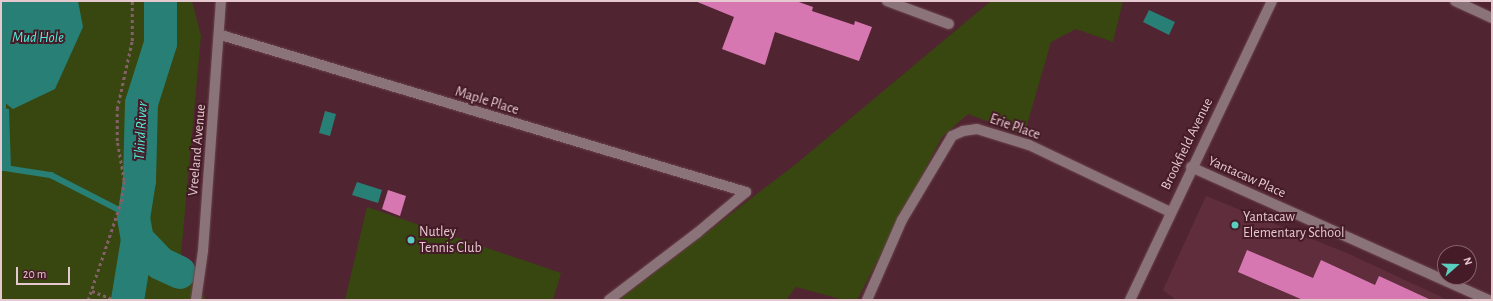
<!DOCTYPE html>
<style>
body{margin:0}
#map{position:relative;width:1493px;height:301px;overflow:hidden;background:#502531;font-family:"Alegreya Sans",sans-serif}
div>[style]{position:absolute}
.built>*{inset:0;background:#602d3c}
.green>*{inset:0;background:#38470f}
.water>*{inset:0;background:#287f75}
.stream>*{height:5.5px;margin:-2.75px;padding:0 2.75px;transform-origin:2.75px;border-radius:2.75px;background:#287f75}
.river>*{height:33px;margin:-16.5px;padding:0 16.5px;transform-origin:16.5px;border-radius:16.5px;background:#287f75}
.building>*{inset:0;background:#d777b2}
.path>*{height:2.5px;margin-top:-1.25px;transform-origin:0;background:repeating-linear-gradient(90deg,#855f69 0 3px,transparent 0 6px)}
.roads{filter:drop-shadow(0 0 1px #6b434d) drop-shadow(0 0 1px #6b434d)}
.minor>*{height:10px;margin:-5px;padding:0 5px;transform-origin:5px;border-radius:5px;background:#8b7479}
.dots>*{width:11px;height:11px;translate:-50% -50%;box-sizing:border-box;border:2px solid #441b27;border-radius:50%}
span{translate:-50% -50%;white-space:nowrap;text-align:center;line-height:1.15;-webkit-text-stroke:4px #441b27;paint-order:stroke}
.street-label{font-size:14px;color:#e6c9cf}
.poi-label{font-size:14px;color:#e6c9cf}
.left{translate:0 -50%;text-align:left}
.water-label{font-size:15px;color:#50f0dd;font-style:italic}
.frame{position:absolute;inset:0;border:2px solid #e6c9cf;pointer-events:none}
.north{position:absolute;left:1437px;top:245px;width:40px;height:40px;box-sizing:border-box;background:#441b27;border:1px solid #85616a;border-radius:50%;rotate:70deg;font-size:11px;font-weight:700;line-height:16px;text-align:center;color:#e6c9cf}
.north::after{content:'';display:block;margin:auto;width:14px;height:18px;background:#59cebe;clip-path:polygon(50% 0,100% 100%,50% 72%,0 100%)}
.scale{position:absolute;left:16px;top:267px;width:54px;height:18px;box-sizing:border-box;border:2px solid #e6c9cf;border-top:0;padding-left:5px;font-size:12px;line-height:14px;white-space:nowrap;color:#e6c9cf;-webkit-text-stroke:3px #441b27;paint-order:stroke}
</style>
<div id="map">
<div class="built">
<i style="clip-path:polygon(1206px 196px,1349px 254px,1448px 300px,1176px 300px,1163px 290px)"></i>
</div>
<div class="green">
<i style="clip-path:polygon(1px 1px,192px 1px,201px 36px,181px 254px,206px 300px,1px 300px)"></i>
<i style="clip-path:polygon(991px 1px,1123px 1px,1113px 42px,1076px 29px,1051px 42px,1024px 135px,968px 114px,942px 137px,857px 300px,844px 300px,796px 287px,786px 300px,619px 300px,796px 164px)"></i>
<i style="clip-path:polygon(367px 207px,561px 273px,553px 300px,345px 300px)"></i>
</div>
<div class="water">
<i style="clip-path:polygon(1px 1px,78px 1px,83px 27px,55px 89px,13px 109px,1px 100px)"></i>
<i style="clip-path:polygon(1149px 10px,1175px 22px,1169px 35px,1143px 22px)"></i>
<i style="clip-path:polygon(1px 108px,9px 109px,11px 171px,1px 171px)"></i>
<i style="clip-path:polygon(325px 111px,336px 114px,330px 136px,319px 133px)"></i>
<i style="clip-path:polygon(357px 182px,382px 190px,378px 203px,352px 195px)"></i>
</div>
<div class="stream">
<i style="left:3px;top:116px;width:18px;rotate:-90deg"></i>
<i style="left:5px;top:168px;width:47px;rotate:8.7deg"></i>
<i style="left:51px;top:175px;width:92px;rotate:27.1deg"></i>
</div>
<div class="river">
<i style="left:160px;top:1px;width:42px;rotate:90deg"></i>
<i style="left:160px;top:43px;width:63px;rotate:107.6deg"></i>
<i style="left:141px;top:103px;width:77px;rotate:91.5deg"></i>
<i style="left:139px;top:180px;width:37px;rotate:99deg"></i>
<i style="left:133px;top:217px;width:22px;rotate:80deg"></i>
<i style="left:137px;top:239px;width:33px;rotate:46deg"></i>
<i style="left:160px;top:263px;width:21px;rotate:25deg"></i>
<i style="left:127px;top:300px;width:62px;rotate:-80.7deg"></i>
</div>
<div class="building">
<i style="clip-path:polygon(695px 1px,796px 1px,813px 7px,812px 11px,854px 25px,855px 21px,872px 27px,859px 61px,775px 32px,765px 65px,722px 49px,734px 17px)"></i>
<i style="clip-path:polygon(388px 190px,406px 196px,400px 216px,382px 209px)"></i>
<i style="clip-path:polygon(1247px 250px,1313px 278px,1321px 260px,1375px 285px,1379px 276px,1431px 300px,1303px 300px,1238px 272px)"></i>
</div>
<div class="path">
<i style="left:92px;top:291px;width:26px;rotate:21deg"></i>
<i style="left:88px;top:300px;width:103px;rotate:-71.4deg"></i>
<i style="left:121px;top:202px;width:21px;rotate:-82deg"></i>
<i style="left:124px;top:181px;width:41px;rotate:-99.9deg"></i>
<i style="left:117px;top:141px;width:32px;rotate:-90deg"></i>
<i style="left:117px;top:109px;width:70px;rotate:-77.6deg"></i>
<i style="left:132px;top:41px;width:40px;rotate:-90deg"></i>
</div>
<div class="roads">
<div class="minor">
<i style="left:887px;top:1px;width:66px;rotate:20.4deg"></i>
<i style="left:1455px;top:1px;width:41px;rotate:24.7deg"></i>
<i style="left:221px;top:35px;width:548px;rotate:16.65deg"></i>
<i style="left:1191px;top:167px;width:326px;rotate:24.1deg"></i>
<i style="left:196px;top:300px;width:49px;rotate:-81.9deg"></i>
<i style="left:203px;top:251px;width:251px;rotate:-85.9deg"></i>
<i style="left:609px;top:300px;width:111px;rotate:-37.3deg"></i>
<i style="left:697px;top:233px;width:64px;rotate:-39.9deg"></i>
<i style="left:867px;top:300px;width:87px;rotate:-66.4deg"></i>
<i style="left:902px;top:220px;width:98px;rotate:-59.2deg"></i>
<i style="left:952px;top:136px;width:12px;rotate:-24deg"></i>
<i style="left:963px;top:131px;width:14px;rotate:-8deg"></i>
<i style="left:977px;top:129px;width:54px;rotate:17.1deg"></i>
<i style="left:1029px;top:145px;width:156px;rotate:25.4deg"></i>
<i style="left:1130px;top:300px;width:331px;rotate:-64.6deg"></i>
</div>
</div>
<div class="dots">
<i style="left:1235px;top:225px;background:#59cebe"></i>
<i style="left:411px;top:240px;background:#59cebe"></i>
</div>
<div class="street-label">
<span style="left:487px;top:101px;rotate:17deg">Maple Place</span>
<span style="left:1015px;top:127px;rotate:19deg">Erie Place</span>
<span style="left:1187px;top:144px;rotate:-64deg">Brookfield Avenue</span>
<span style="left:197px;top:150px;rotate:-85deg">Vreeland Avenue</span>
<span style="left:1247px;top:177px;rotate:24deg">Yantacaw Place</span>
</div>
<div class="poi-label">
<span class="left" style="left:1243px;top:225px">Yantacaw<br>Elementary School</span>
<span class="left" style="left:419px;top:240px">Nutley<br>Tennis Club</span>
</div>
<div class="water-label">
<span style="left:38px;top:38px">Mud Hole</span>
<span style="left:141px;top:131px;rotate:-87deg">Third River</span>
</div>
<div class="frame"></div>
<div class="north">N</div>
<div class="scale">20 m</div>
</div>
